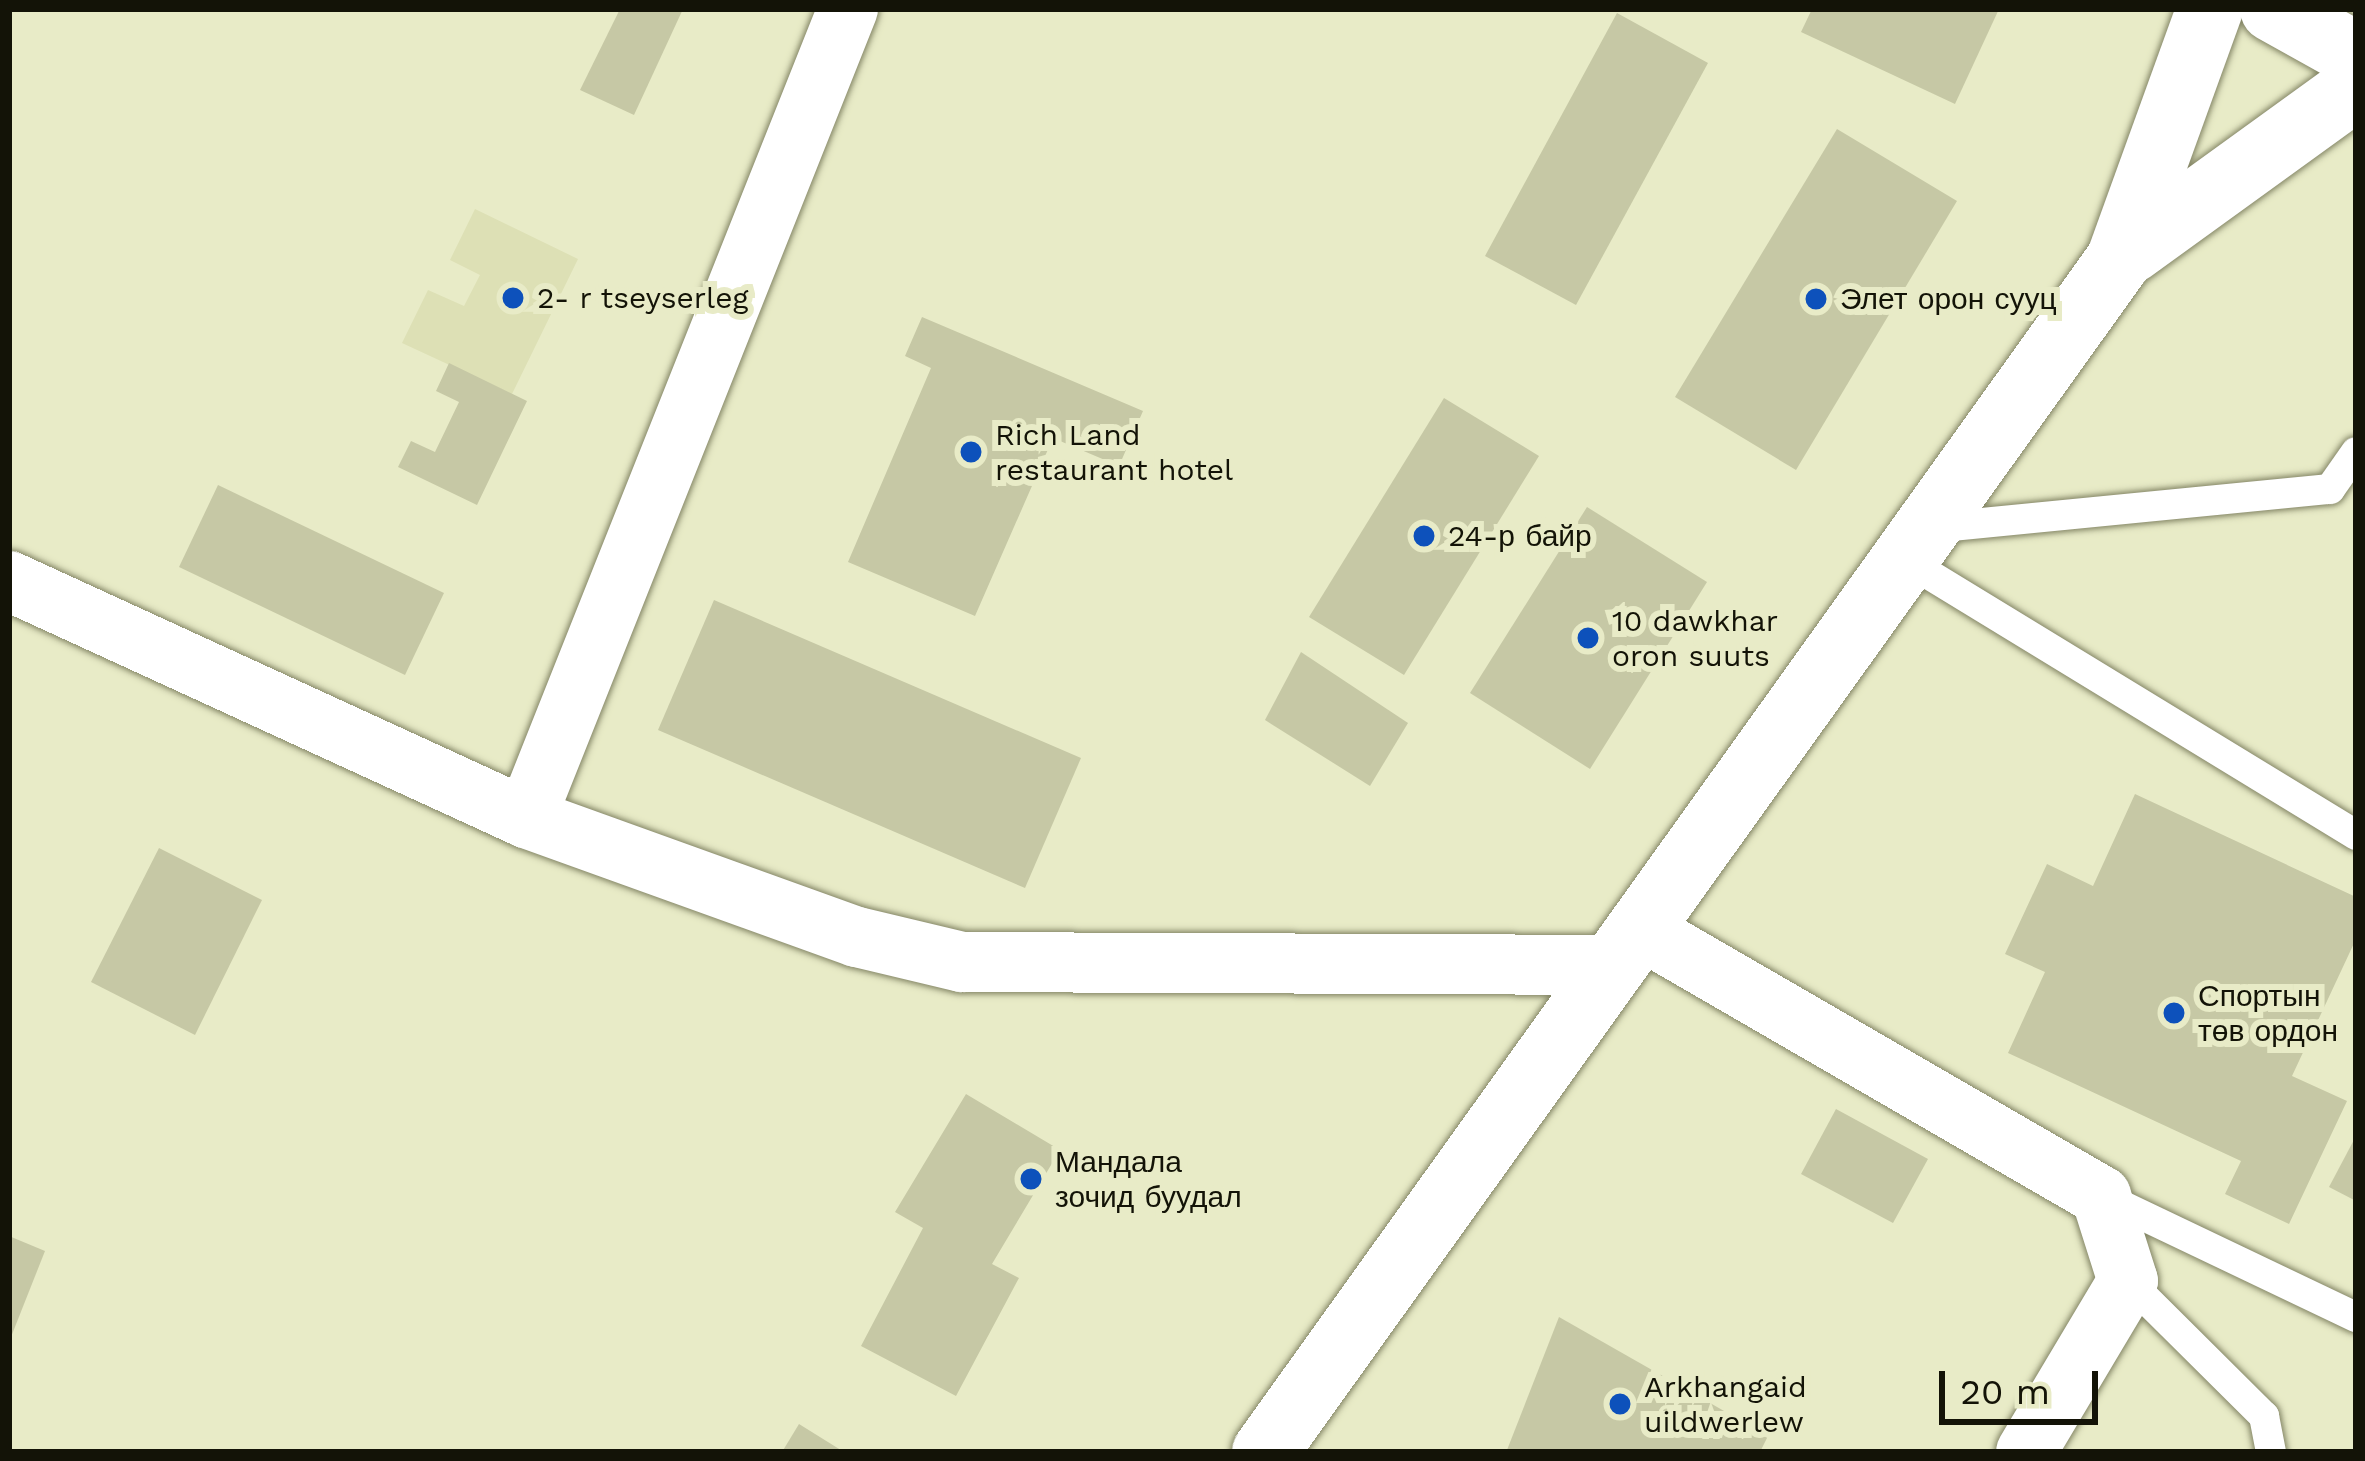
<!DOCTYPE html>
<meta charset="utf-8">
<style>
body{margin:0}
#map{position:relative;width:2365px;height:1461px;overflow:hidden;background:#e8ebc7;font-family:"Work Sans",sans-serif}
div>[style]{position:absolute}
.built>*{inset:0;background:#dde0b5}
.building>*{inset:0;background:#c6c8a5}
.roads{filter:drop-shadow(0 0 3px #848666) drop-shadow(0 0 3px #848666)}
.service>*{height:30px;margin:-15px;padding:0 15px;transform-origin:15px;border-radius:15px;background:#fff}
.minor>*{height:60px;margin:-30px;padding:0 30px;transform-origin:30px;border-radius:30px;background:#fff}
.trunk>*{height:66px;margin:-33px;padding:0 33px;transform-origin:33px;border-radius:33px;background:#fff}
.dots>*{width:33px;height:33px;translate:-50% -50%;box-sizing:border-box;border:6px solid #e8ebc7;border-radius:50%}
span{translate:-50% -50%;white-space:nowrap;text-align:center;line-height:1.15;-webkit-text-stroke:12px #e8ebc7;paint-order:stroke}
.poi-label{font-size:30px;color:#131307}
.left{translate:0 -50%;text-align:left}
.frame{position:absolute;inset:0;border:12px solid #131307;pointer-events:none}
.scale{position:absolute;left:1939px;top:1371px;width:159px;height:54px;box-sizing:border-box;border:6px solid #131307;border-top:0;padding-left:15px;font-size:36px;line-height:42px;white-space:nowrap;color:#131307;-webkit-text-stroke:9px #e8ebc7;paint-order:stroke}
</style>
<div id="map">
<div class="built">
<i style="clip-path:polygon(475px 209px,578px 259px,512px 394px,402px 343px,428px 290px,464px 306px,480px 275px,450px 260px)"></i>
</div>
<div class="building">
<i style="clip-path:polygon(620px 9px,683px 9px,634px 115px,580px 90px)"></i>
<i style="clip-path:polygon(1812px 9px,1999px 9px,1955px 104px,1801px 32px)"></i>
<i style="clip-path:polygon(1617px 13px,1708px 63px,1576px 305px,1485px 256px)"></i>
<i style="clip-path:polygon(1837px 129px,1957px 201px,1796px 470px,1675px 397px)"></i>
<i style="clip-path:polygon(922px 317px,1143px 411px,1119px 466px,1053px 438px,975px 616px,848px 562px,931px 368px,905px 356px)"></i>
<i style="clip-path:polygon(449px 363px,527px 401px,477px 505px,398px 467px,411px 441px,435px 452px,459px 402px,436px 391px)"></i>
<i style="clip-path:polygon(1444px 398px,1539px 456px,1404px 675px,1309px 617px)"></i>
<i style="clip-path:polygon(218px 485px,444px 593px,405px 675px,179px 567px)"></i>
<i style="clip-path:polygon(1587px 507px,1707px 582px,1590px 769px,1470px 693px)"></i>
<i style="clip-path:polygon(714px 600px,1081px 758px,1025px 888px,658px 730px)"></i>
<i style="clip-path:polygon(1301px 652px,1408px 723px,1370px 786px,1265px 720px)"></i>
<i style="clip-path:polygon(2135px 794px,2356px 897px,2356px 939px,2292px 1076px,2347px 1101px,2289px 1224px,2225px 1194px,2241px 1161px,2008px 1053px,2045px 972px,2005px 954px,2047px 864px,2093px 886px)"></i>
<i style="clip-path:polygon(159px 848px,262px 900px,195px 1035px,91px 982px)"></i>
<i style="clip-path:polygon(966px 1094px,1060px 1150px,992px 1264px,1019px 1278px,956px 1396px,861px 1346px,923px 1228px,895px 1212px)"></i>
<i style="clip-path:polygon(1836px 1109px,1928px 1159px,1893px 1223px,1801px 1174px)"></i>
<i style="clip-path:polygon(2356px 1136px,2356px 1201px,2329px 1187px)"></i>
<i style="clip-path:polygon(9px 1236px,45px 1251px,9px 1342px)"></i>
<i style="clip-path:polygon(1559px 1317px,1768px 1436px,1760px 1452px,1507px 1450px)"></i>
<i style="clip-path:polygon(799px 1424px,844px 1452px,782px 1452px)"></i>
</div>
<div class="roads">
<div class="service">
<i style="left:1931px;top:528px;width:401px;rotate:-5.6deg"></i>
<i style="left:2330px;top:489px;width:45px;rotate:-54.9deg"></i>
<i style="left:1907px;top:561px;width:526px;rotate:31.39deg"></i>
<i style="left:2102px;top:1196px;width:281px;rotate:25.5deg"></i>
<i style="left:2128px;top:1281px;width:192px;rotate:44.8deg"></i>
<i style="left:2264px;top:1416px;width:37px;rotate:79deg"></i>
</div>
<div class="minor">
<i style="left:9px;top:581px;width:569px;rotate:24.63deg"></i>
<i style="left:526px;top:818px;width:352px;rotate:19.8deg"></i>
<i style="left:857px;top:937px;width:108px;rotate:13.4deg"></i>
<i style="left:962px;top:962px;width:649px;rotate:0.26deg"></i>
<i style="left:526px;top:818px;width:871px;rotate:-68.3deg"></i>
<i style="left:1638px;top:928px;width:535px;rotate:30.06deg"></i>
<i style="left:2101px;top:1196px;width:89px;rotate:72.4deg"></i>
<i style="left:2128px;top:1281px;width:199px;rotate:120.8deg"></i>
</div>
<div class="trunk">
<i style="left:2273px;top:9px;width:95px;rotate:29deg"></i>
<i style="left:2131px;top:250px;width:278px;rotate:-35.9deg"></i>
<i style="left:1265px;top:1452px;width:1466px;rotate:-54.38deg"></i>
<i style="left:2119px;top:260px;width:267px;rotate:-70.1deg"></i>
</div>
</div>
<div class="dots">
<i style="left:513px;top:298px;background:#0d51bb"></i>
<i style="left:1816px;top:299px;background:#0d51bb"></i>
<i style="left:971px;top:452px;background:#0d51bb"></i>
<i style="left:1424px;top:536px;background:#0d51bb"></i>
<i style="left:1588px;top:638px;background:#0d51bb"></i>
<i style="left:2174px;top:1013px;background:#0d51bb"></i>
<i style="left:1031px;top:1179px;background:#0d51bb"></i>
<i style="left:1620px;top:1404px;background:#0d51bb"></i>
</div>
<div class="poi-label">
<span class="left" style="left:537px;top:298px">2- r tseyserleg</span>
<span class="left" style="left:1840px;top:299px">Элет орон сууц</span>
<span class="left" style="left:995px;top:452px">Rich Land<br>restaurant hotel</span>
<span class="left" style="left:1448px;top:536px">24-р байр</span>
<span class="left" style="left:1612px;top:638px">10 dawkhar<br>oron suuts</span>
<span class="left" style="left:2198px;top:1013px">Спортын<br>төв ордон</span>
<span class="left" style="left:1055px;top:1179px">Мандала<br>зочид буудал</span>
<span class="left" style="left:1644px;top:1404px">Arkhangaid<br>uildwerlew</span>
</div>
<div class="frame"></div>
<div class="scale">20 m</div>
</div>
